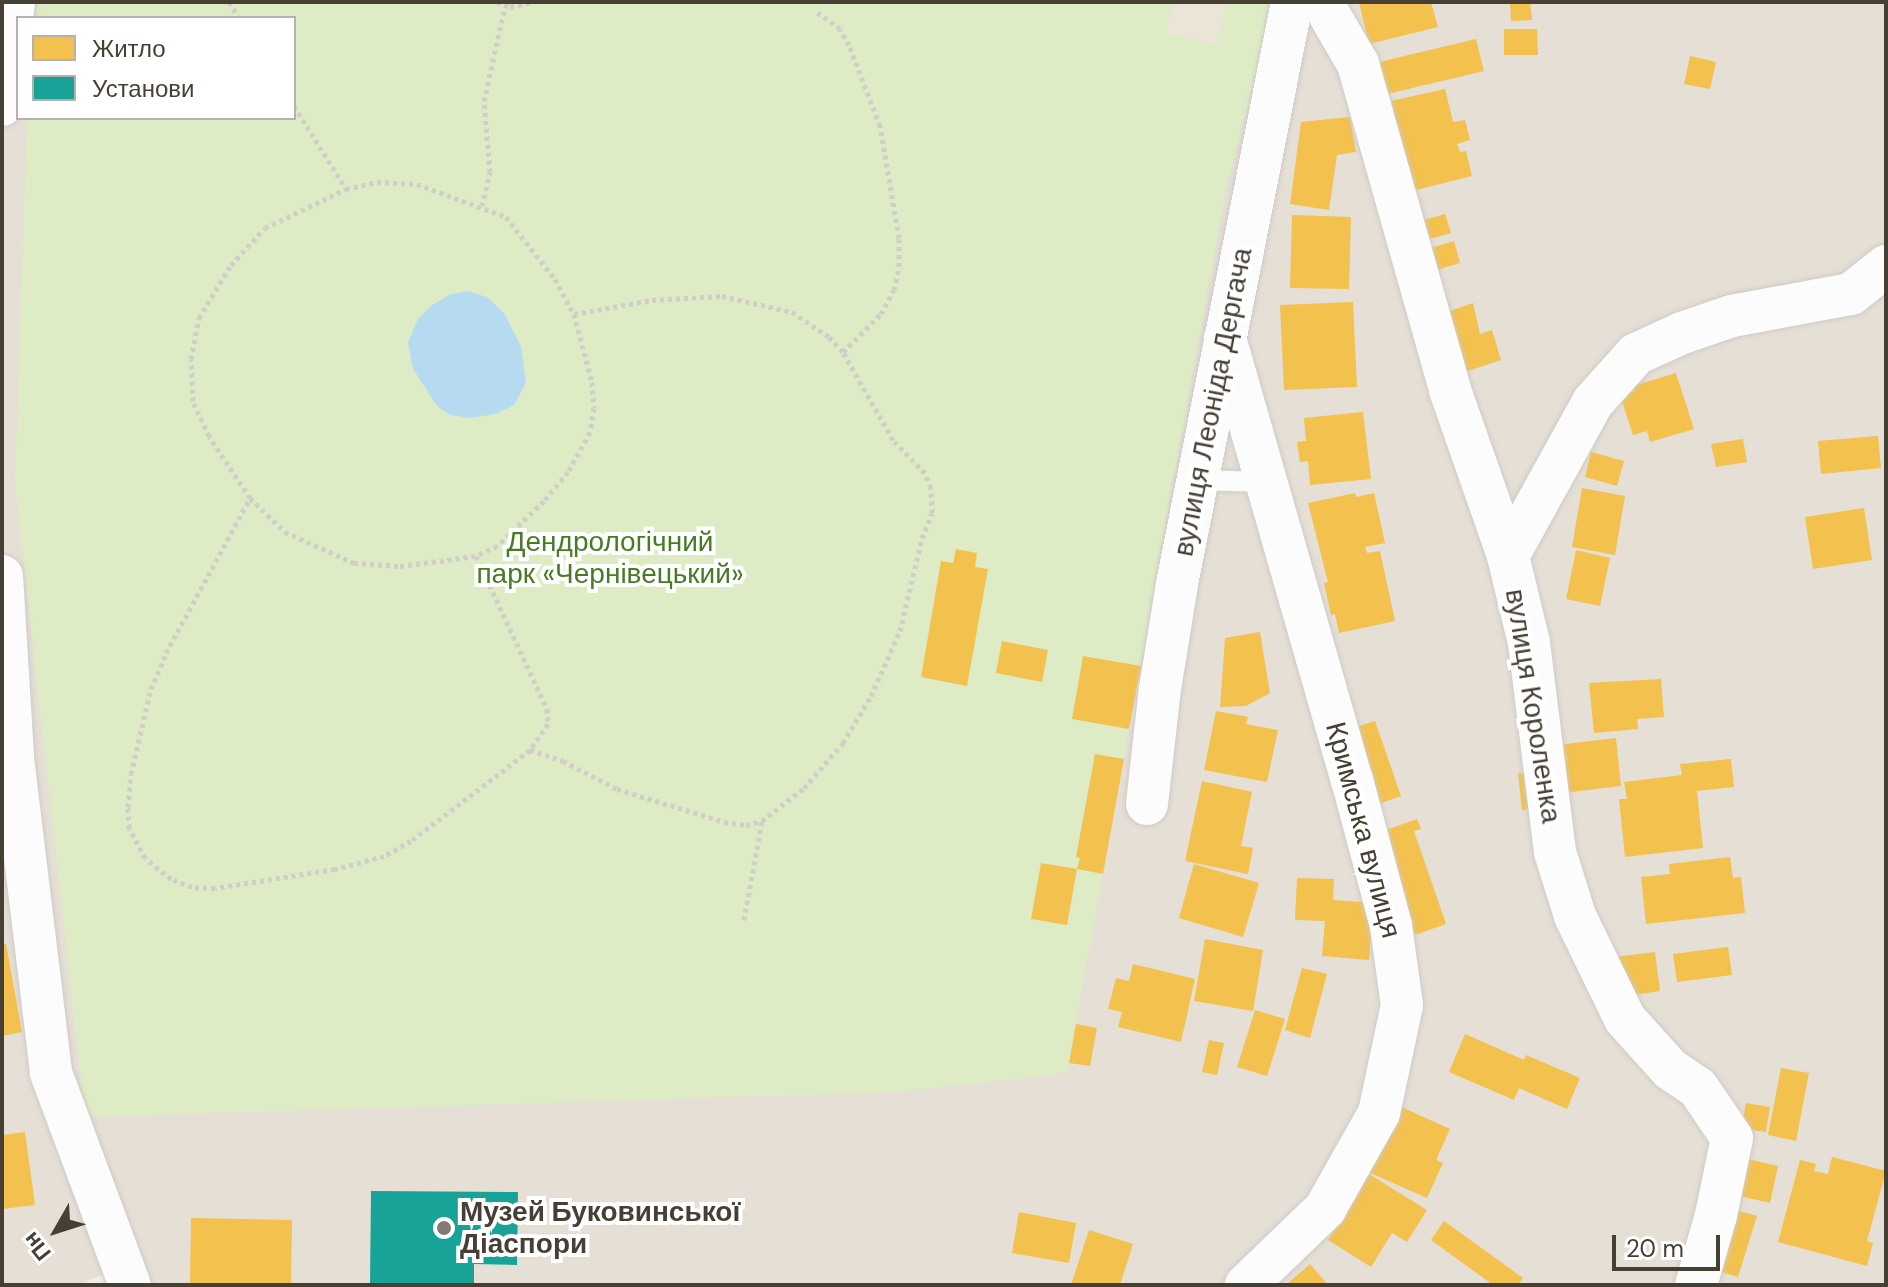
<!DOCTYPE html>
<meta charset="utf-8">
<style>
body{margin:0}
#map{position:relative;width:1888px;height:1287px;overflow:hidden;background:#f0eee8;font-family:"DM Sans",sans-serif}
div>[style]{position:absolute}
.residential>*{inset:0;background:#e5dfd5}
.education>*{inset:0;background:#ebe5d7}
.green>*{inset:0;background:#deecc6}
.water>*{inset:0;background:#b6dbf0}
.homes>*{inset:0;background:#f2c14e}
.public>*{inset:0;background:#17a398}
.path>*{height:5px;margin-top:-2.5px;transform-origin:0;background:repeating-linear-gradient(90deg,#d1cec9 0 4px,transparent 0 8px)}
.roads{filter:drop-shadow(0 0 2px #cecbc6) drop-shadow(0 0 2px #cecbc6)}
.service>*{height:20px;margin:-10px;padding:0 10px;transform-origin:10px;border-radius:10px;background:#fdfcfc}
.minor>*{height:42px;margin:-21px;padding:0 21px;transform-origin:21px;border-radius:21px;background:#fdfcfc}
.dots>*{width:22px;height:22px;translate:-50% -50%;box-sizing:border-box;border:4px solid #fff;border-radius:50%}
span{translate:-50% -50%;white-space:nowrap;text-align:center;line-height:1.15;-webkit-text-stroke:8px #fff;paint-order:stroke}
.street-label{font-size:28px;color:#463f34}
.park-label{font-size:28px;color:#477b24}
.poi-label{font-size:28px;color:#463f34;font-weight:700}
.left{translate:0 -50%;text-align:left}
.frame{position:absolute;inset:0;border:4px solid #463f34;pointer-events:none}
.legend{position:absolute;left:16px;top:16px;width:280px;height:104px;box-sizing:border-box;background:#fff;border:2px solid #b5b2ae;margin:0;padding:10px 14px;list-style:none;font-size:24px;color:#463f34}
.legend li{display:flex;align-items:center;gap:16px;height:40px}
.legend b{width:40px;border:2px solid #b5b2ae}
.north{position:absolute;left:16px;top:1191px;width:80px;height:80px;-webkit-text-stroke:6px #fff;paint-order:stroke;rotate:231deg;font-size:22px;font-weight:700;line-height:32px;text-align:center;color:#463f34}
.north::after{content:'';display:block;margin:auto;width:28px;height:36px;background:#463f34;clip-path:polygon(50% 0,100% 100%,50% 72%,0 100%)}
.scale{position:absolute;left:1612px;top:1235px;width:108px;height:36px;box-sizing:border-box;border:4px solid #463f34;border-top:0;padding-left:10px;font-size:24px;line-height:28px;white-space:nowrap;color:#463f34;-webkit-text-stroke:6px #fff;paint-order:stroke}
</style>
<div id="map">
<div class="residential">
<i style="clip-path:polygon(evenodd,2px 2px,1886px 2px,1886px 1285px,115px 1285px,108px 1272px,78px 1285px,2px 1285px,2px 2px,18px 18px,294px 18px,294px 118px,18px 118px,18px 18px)"></i>
</div>
<div class="education">
<i style="clip-path:polygon(1041px 2px,1275px 2px,1260px 56px)"></i>
</div>
<div class="green">
<i style="clip-path:polygon(30px 2px,1174px 2px,1166px 33px,1215px 45px,1228px 2px,1275px 2px,1226px 187px,1067px 1073px,896px 1092px,85px 1117px,15px 483px,27px 118px,294px 118px,294px 18px,29px 18px)"></i>
</div>
<div class="water">
<i style="clip-path:polygon(468px 291px,487px 297px,504px 313px,521px 346px,526px 383px,514px 405px,495px 414px,470px 418px,450px 415px,437px 406px,413px 369px,408px 342px,418px 319px,432px 305px,451px 294px)"></i>
</div>
<div class="homes">
<i style="clip-path:polygon(1359px 2px,1431px 2px,1438px 27px,1369px 44px)"></i>
<i style="clip-path:polygon(1510px 2px,1530px 2px,1532px 20px,1511px 21px)"></i>
<i style="clip-path:polygon(1504px 29px,1537px 29px,1538px 55px,1504px 55px)"></i>
<i style="clip-path:polygon(1476px 39px,1484px 71px,1383px 95px,1375px 63px)"></i>
<i style="clip-path:polygon(1690px 56px,1716px 62px,1710px 89px,1684px 84px)"></i>
<i style="clip-path:polygon(1445px 89px,1453px 122px,1465px 120px,1470px 140px,1457px 144px,1460px 152px,1466px 151px,1472px 176px,1412px 191px,1391px 101px)"></i>
<i style="clip-path:polygon(1350px 117px,1356px 152px,1337px 155px,1329px 210px,1290px 204px,1301px 122px)"></i>
<i style="clip-path:polygon(1445px 214px,1451px 233px,1423px 241px,1417px 222px)"></i>
<i style="clip-path:polygon(1292px 215px,1351px 217px,1349px 289px,1290px 288px)"></i>
<i style="clip-path:polygon(1454px 241px,1460px 263px,1427px 273px,1421px 251px)"></i>
<i style="clip-path:polygon(1353px 302px,1357px 387px,1284px 390px,1280px 305px)"></i>
<i style="clip-path:polygon(1473px 303px,1480px 334px,1492px 330px,1501px 360px,1453px 376px,1447px 312px)"></i>
<i style="clip-path:polygon(1676px 373px,1694px 429px,1650px 442px,1647px 431px,1633px 435px,1620px 395px,1634px 391px,1633px 386px)"></i>
<i style="clip-path:polygon(1363px 412px,1371px 479px,1310px 485px,1308px 461px,1300px 462px,1297px 442px,1306px 441px,1304px 418px)"></i>
<i style="clip-path:polygon(1878px 436px,1881px 468px,1821px 474px,1818px 441px)"></i>
<i style="clip-path:polygon(1743px 439px,1747px 462px,1716px 467px,1711px 444px)"></i>
<i style="clip-path:polygon(1591px 452px,1624px 461px,1617px 486px,1585px 477px)"></i>
<i style="clip-path:polygon(1582px 488px,1625px 496px,1615px 555px,1572px 547px)"></i>
<i style="clip-path:polygon(1355px 493px,1356px 497px,1374px 493px,1385px 543px,1365px 547px,1367px 553px,1380px 551px,1395px 621px,1339px 633px,1335px 614px,1331px 615px,1324px 583px,1328px 582px,1308px 503px)"></i>
<i style="clip-path:polygon(1864px 508px,1872px 560px,1813px 569px,1805px 517px)"></i>
<i style="clip-path:polygon(956px 549px,977px 553px,975px 567px,988px 569px,967px 686px,921px 677px,941px 561px,953px 563px)"></i>
<i style="clip-path:polygon(1576px 550px,1610px 558px,1600px 606px,1566px 599px)"></i>
<i style="clip-path:polygon(1260px 632px,1270px 693px,1246px 706px,1220px 707px,1225px 638px)"></i>
<i style="clip-path:polygon(1002px 641px,1048px 650px,1042px 682px,996px 673px)"></i>
<i style="clip-path:polygon(1083px 656px,1141px 666px,1129px 729px,1072px 719px)"></i>
<i style="clip-path:polygon(1661px 679px,1664px 717px,1637px 719px,1638px 729px,1594px 733px,1589px 683px)"></i>
<i style="clip-path:polygon(1216px 711px,1248px 717px,1246px 724px,1278px 730px,1267px 782px,1204px 770px)"></i>
<i style="clip-path:polygon(1375px 721px,1401px 796px,1370px 807px,1344px 731px)"></i>
<i style="clip-path:polygon(1616px 738px,1621px 786px,1562px 793px,1557px 745px)"></i>
<i style="clip-path:polygon(1095px 754px,1124px 759px,1103px 874px,1077px 869px,1080px 858px,1076px 857px)"></i>
<i style="clip-path:polygon(1731px 759px,1734px 787px,1697px 791px,1703px 848px,1625px 857px,1619px 799px,1627px 799px,1624px 782px,1682px 775px,1680px 764px)"></i>
<i style="clip-path:polygon(1538px 771px,1542px 808px,1522px 810px,1518px 773px)"></i>
<i style="clip-path:polygon(1202px 781px,1252px 792px,1241px 846px,1253px 848px,1248px 874px,1185px 861px)"></i>
<i style="clip-path:polygon(1417px 819px,1421px 829px,1414px 831px,1446px 924px,1415px 935px,1380px 832px)"></i>
<i style="clip-path:polygon(1730px 857px,1733px 878px,1741px 877px,1745px 913px,1646px 924px,1641px 877px,1670px 874px,1669px 864px)"></i>
<i style="clip-path:polygon(1041px 863px,1077px 869px,1067px 925px,1031px 919px)"></i>
<i style="clip-path:polygon(1194px 864px,1259px 883px,1243px 937px,1179px 918px)"></i>
<i style="clip-path:polygon(1297px 878px,1334px 879px,1333px 900px,1374px 903px,1369px 960px,1322px 956px,1325px 921px,1295px 920px)"></i>
<i style="clip-path:polygon(1205px 939px,1263px 950px,1253px 1011px,1194px 1001px)"></i>
<i style="clip-path:polygon(2px 944px,6px 944px,22px 1032px,2px 1036px)"></i>
<i style="clip-path:polygon(1728px 947px,1732px 975px,1677px 982px,1673px 954px)"></i>
<i style="clip-path:polygon(1655px 952px,1660px 991px,1620px 997px,1614px 957px)"></i>
<i style="clip-path:polygon(1133px 964px,1195px 979px,1181px 1042px,1118px 1027px,1122px 1012px,1108px 1009px,1116px 978px,1129px 981px)"></i>
<i style="clip-path:polygon(1302px 968px,1327px 974px,1310px 1038px,1285px 1030px)"></i>
<i style="clip-path:polygon(1255px 1010px,1285px 1019px,1267px 1076px,1237px 1067px)"></i>
<i style="clip-path:polygon(1076px 1024px,1097px 1028px,1090px 1066px,1069px 1063px)"></i>
<i style="clip-path:polygon(1465px 1034px,1524px 1060px,1526px 1055px,1580px 1078px,1567px 1109px,1519px 1088px,1514px 1100px,1449px 1072px)"></i>
<i style="clip-path:polygon(1209px 1040px,1224px 1043px,1217px 1075px,1202px 1072px)"></i>
<i style="clip-path:polygon(1781px 1068px,1809px 1073px,1796px 1141px,1768px 1135px)"></i>
<i style="clip-path:polygon(1746px 1103px,1770px 1107px,1766px 1132px,1741px 1128px)"></i>
<i style="clip-path:polygon(1397px 1105px,1450px 1129px,1436px 1160px,1443px 1163px,1427px 1198px,1368px 1172px)"></i>
<i style="clip-path:polygon(25px 1132px,35px 1205px,2px 1209px,2px 1135px)"></i>
<i style="clip-path:polygon(1734px 1156px,1778px 1166px,1770px 1203px,1726px 1193px)"></i>
<i style="clip-path:polygon(1832px 1157px,1886px 1171px,1867px 1241px,1873px 1243px,1867px 1266px,1778px 1242px,1800px 1160px,1816px 1164px,1814px 1171px,1828px 1174px)"></i>
<i style="clip-path:polygon(1369px 1174px,1427px 1210px,1407px 1242px,1392px 1233px,1371px 1267px,1328px 1240px)"></i>
<i style="clip-path:polygon(1722px 1206px,1757px 1216px,1738px 1277px,1704px 1267px)"></i>
<i style="clip-path:polygon(1019px 1212px,1076px 1223px,1069px 1263px,1012px 1253px)"></i>
<i style="clip-path:polygon(191px 1218px,292px 1220px,291px 1285px,190px 1285px)"></i>
<i style="clip-path:polygon(1444px 1221px,1523px 1278px,1518px 1285px,1493px 1285px,1431px 1240px)"></i>
<i style="clip-path:polygon(1089px 1230px,1133px 1244px,1120px 1285px,1071px 1285px)"></i>
<i style="clip-path:polygon(1310px 1264px,1328px 1285px,1286px 1285px)"></i>
</div>
<div class="public">
<i style="clip-path:polygon(371px 1191px,518px 1192px,517px 1265px,474px 1264px,474px 1285px,370px 1285px)"></i>
</div>
<div class="path">
<i style="left:229px;top:2px;width:19px;rotate:58deg"></i>
<i style="left:497px;top:2px;width:14px;rotate:21deg"></i>
<i style="left:510px;top:7px;width:22px;rotate:-13deg"></i>
<i style="left:294px;top:106px;width:98px;rotate:57.9deg"></i>
<i style="left:377px;top:182px;width:40px;rotate:2.9deg"></i>
<i style="left:417px;top:184px;width:95px;rotate:20.3deg"></i>
<i style="left:506px;top:217px;width:79px;rotate:51.7deg"></i>
<i style="left:555px;top:279px;width:40px;rotate:62deg"></i>
<i style="left:574px;top:314px;width:70px;rotate:75.2deg"></i>
<i style="left:592px;top:382px;width:26px;rotate:86deg"></i>
<i style="left:594px;top:408px;width:24px;rotate:99deg"></i>
<i style="left:590px;top:432px;width:46px;rotate:118.8deg"></i>
<i style="left:568px;top:472px;width:38px;rotate:130deg"></i>
<i style="left:544px;top:501px;width:65px;rotate:136.2deg"></i>
<i style="left:497px;top:546px;width:23px;rotate:155deg"></i>
<i style="left:476px;top:556px;width:169px;rotate:65.1deg"></i>
<i style="left:547px;top:709px;width:15px;rotate:86deg"></i>
<i style="left:548px;top:724px;width:32px;rotate:125deg"></i>
<i style="left:530px;top:750px;width:150px;rotate:142.6deg"></i>
<i style="left:411px;top:841px;width:31px;rotate:151deg"></i>
<i style="left:384px;top:856px;width:51px;rotate:165.1deg"></i>
<i style="left:335px;top:869px;width:121px;rotate:171deg"></i>
<i style="left:215px;top:888px;width:23px;rotate:-178deg"></i>
<i style="left:192px;top:887px;width:22px;rotate:-159deg"></i>
<i style="left:171px;top:879px;width:33px;rotate:-141deg"></i>
<i style="left:145px;top:858px;width:34px;rotate:-118deg"></i>
<i style="left:129px;top:828px;width:21px;rotate:-93deg"></i>
<i style="left:128px;top:807px;width:33px;rotate:-85deg"></i>
<i style="left:131px;top:774px;width:87px;rotate:-76.8deg"></i>
<i style="left:151px;top:689px;width:39px;rotate:-67deg"></i>
<i style="left:166px;top:653px;width:176px;rotate:-61.5deg"></i>
<i style="left:250px;top:498px;width:74px;rotate:-123.5deg"></i>
<i style="left:209px;top:436px;width:38px;rotate:-115deg"></i>
<i style="left:193px;top:401px;width:42px;rotate:-92.7deg"></i>
<i style="left:191px;top:359px;width:42px;rotate:-79deg"></i>
<i style="left:199px;top:318px;width:62px;rotate:-58.9deg"></i>
<i style="left:231px;top:265px;width:50px;rotate:-47.4deg"></i>
<i style="left:265px;top:228px;width:90px;rotate:-25.7deg"></i>
<i style="left:346px;top:189px;width:32px;rotate:-13deg"></i>
<i style="left:482px;top:206px;width:35px;rotate:-77deg"></i>
<i style="left:490px;top:172px;width:71px;rotate:-94.8deg"></i>
<i style="left:484px;top:101px;width:97px;rotate:-77.5deg"></i>
<i style="left:574px;top:314px;width:79px;rotate:-10.2deg"></i>
<i style="left:652px;top:300px;width:70px;rotate:-3.3deg"></i>
<i style="left:722px;top:296px;width:72px;rotate:12.9deg"></i>
<i style="left:792px;top:312px;width:45px;rotate:34deg"></i>
<i style="left:829px;top:337px;width:21px;rotate:47deg"></i>
<i style="left:250px;top:498px;width:49px;rotate:44.2deg"></i>
<i style="left:285px;top:532px;width:76px;rotate:24.2deg"></i>
<i style="left:354px;top:563px;width:46px;rotate:3.7deg"></i>
<i style="left:400px;top:566px;width:77px;rotate:-7.5deg"></i>
<i style="left:530px;top:750px;width:35px;rotate:18deg"></i>
<i style="left:563px;top:761px;width:61px;rotate:27.4deg"></i>
<i style="left:617px;top:789px;width:112px;rotate:17.1deg"></i>
<i style="left:724px;top:822px;width:22px;rotate:8deg"></i>
<i style="left:746px;top:825px;width:16px;rotate:-14deg"></i>
<i style="left:762px;top:821px;width:53px;rotate:-38.2deg"></i>
<i style="left:804px;top:788px;width:60px;rotate:-49.1deg"></i>
<i style="left:843px;top:743px;width:55px;rotate:-59.2deg"></i>
<i style="left:871px;top:696px;width:71px;rotate:-66deg"></i>
<i style="left:900px;top:631px;width:96px;rotate:-76.7deg"></i>
<i style="left:922px;top:538px;width:27px;rotate:-68deg"></i>
<i style="left:932px;top:513px;width:25px;rotate:-92deg"></i>
<i style="left:931px;top:488px;width:16px;rotate:-112deg"></i>
<i style="left:925px;top:473px;width:46px;rotate:-134.1deg"></i>
<i style="left:893px;top:440px;width:101px;rotate:-119.6deg"></i>
<i style="left:843px;top:352px;width:54px;rotate:-45deg"></i>
<i style="left:881px;top:314px;width:27px;rotate:-62deg"></i>
<i style="left:894px;top:290px;width:25px;rotate:-78deg"></i>
<i style="left:899px;top:266px;width:28px;rotate:-90deg"></i>
<i style="left:899px;top:238px;width:114px;rotate:-99.6deg"></i>
<i style="left:880px;top:126px;width:87px;rotate:-110.9deg"></i>
<i style="left:849px;top:45px;width:18px;rotate:-119deg"></i>
<i style="left:840px;top:29px;width:30px;rotate:-143deg"></i>
<i style="left:744px;top:920px;width:101px;rotate:-79.7deg"></i>
</div>
<div class="roads">
<div class="service">
<i style="left:1197px;top:480px;width:68px;rotate:1.7deg"></i>
</div>
<div class="minor">
<i style="left:1322px;top:2px;width:72px;rotate:59.9deg"></i>
<i style="left:1358px;top:64px;width:339px;rotate:74.2deg"></i>
<i style="left:1450px;top:390px;width:176px;rotate:70.7deg"></i>
<i style="left:1508px;top:556px;width:89px;rotate:76.4deg"></i>
<i style="left:1529px;top:643px;width:211px;rotate:82.9deg"></i>
<i style="left:1555px;top:852px;width:67px;rotate:72.6deg"></i>
<i style="left:1575px;top:916px;width:114px;rotate:64.1deg"></i>
<i style="left:1625px;top:1019px;width:67px;rotate:48deg"></i>
<i style="left:1670px;top:1069px;width:34px;rotate:34deg"></i>
<i style="left:1698px;top:1088px;width:60px;rotate:55.8deg"></i>
<i style="left:1732px;top:1138px;width:79px;rotate:101.7deg"></i>
<i style="left:1716px;top:1215px;width:73px;rotate:105.9deg"></i>
<i style="left:2px;top:105px;width:104px;rotate:-83.4deg"></i>
<i style="left:1225px;top:338px;width:460px;rotate:74deg"></i>
<i style="left:1352px;top:780px;width:151px;rotate:75deg"></i>
<i style="left:1391px;top:926px;width:80px;rotate:82.1deg"></i>
<i style="left:1402px;top:1005px;width:110px;rotate:102deg"></i>
<i style="left:1379px;top:1113px;width:110px;rotate:119.4deg"></i>
<i style="left:1325px;top:1209px;width:110px;rotate:136.1deg"></i>
<i style="left:1508px;top:556px;width:176px;rotate:-61.1deg"></i>
<i style="left:1593px;top:402px;width:64px;rotate:-48.1deg"></i>
<i style="left:1636px;top:354px;width:51px;rotate:-24.5deg"></i>
<i style="left:1682px;top:333px;width:53px;rotate:-18.8deg"></i>
<i style="left:1732px;top:316px;width:121px;rotate:-10.5deg"></i>
<i style="left:1851px;top:294px;width:45px;rotate:-38.7deg"></i>
<i style="left:2px;top:576px;width:182px;rotate:86.5deg"></i>
<i style="left:13px;top:758px;width:317px;rotate:83.1deg"></i>
<i style="left:51px;top:1073px;width:226px;rotate:69.6deg"></i>
<i style="left:1147px;top:804px;width:116px;rotate:-83.6deg"></i>
<i style="left:1160px;top:689px;width:106px;rotate:-80.8deg"></i>
<i style="left:1177px;top:584px;width:593px;rotate:-78.82deg"></i>
</div>
</div>
<div class="dots">
<i style="left:444px;top:1228px;background:#827c73"></i>
</div>
<div class="street-label">
<span style="left:1213px;top:402px;rotate:-79deg">вулиця Леоніда Дергача</span>
<span style="left:1533px;top:706px;rotate:81deg">вулиця Короленка</span>
<span style="left:1363px;top:830px;rotate:75deg">Кримська вулиця</span>
</div>
<div class="park-label">
<span style="left:610px;top:558px">Дендрологічний<br>парк «Чернівецький»</span>
</div>
<div class="poi-label">
<span class="left" style="left:460px;top:1228px">Музей Буковинської<br>Діаспори</span>
</div>
<div class="frame"></div>
<ul class="legend">
<li><b style="height:22px;background:#f2c14e"></b>Житло</li>
<li><b style="height:22px;background:#17a398"></b>Установи</li>
</ul>
<div class="north">Пн</div>
<div class="scale">20 m</div>
</div>
